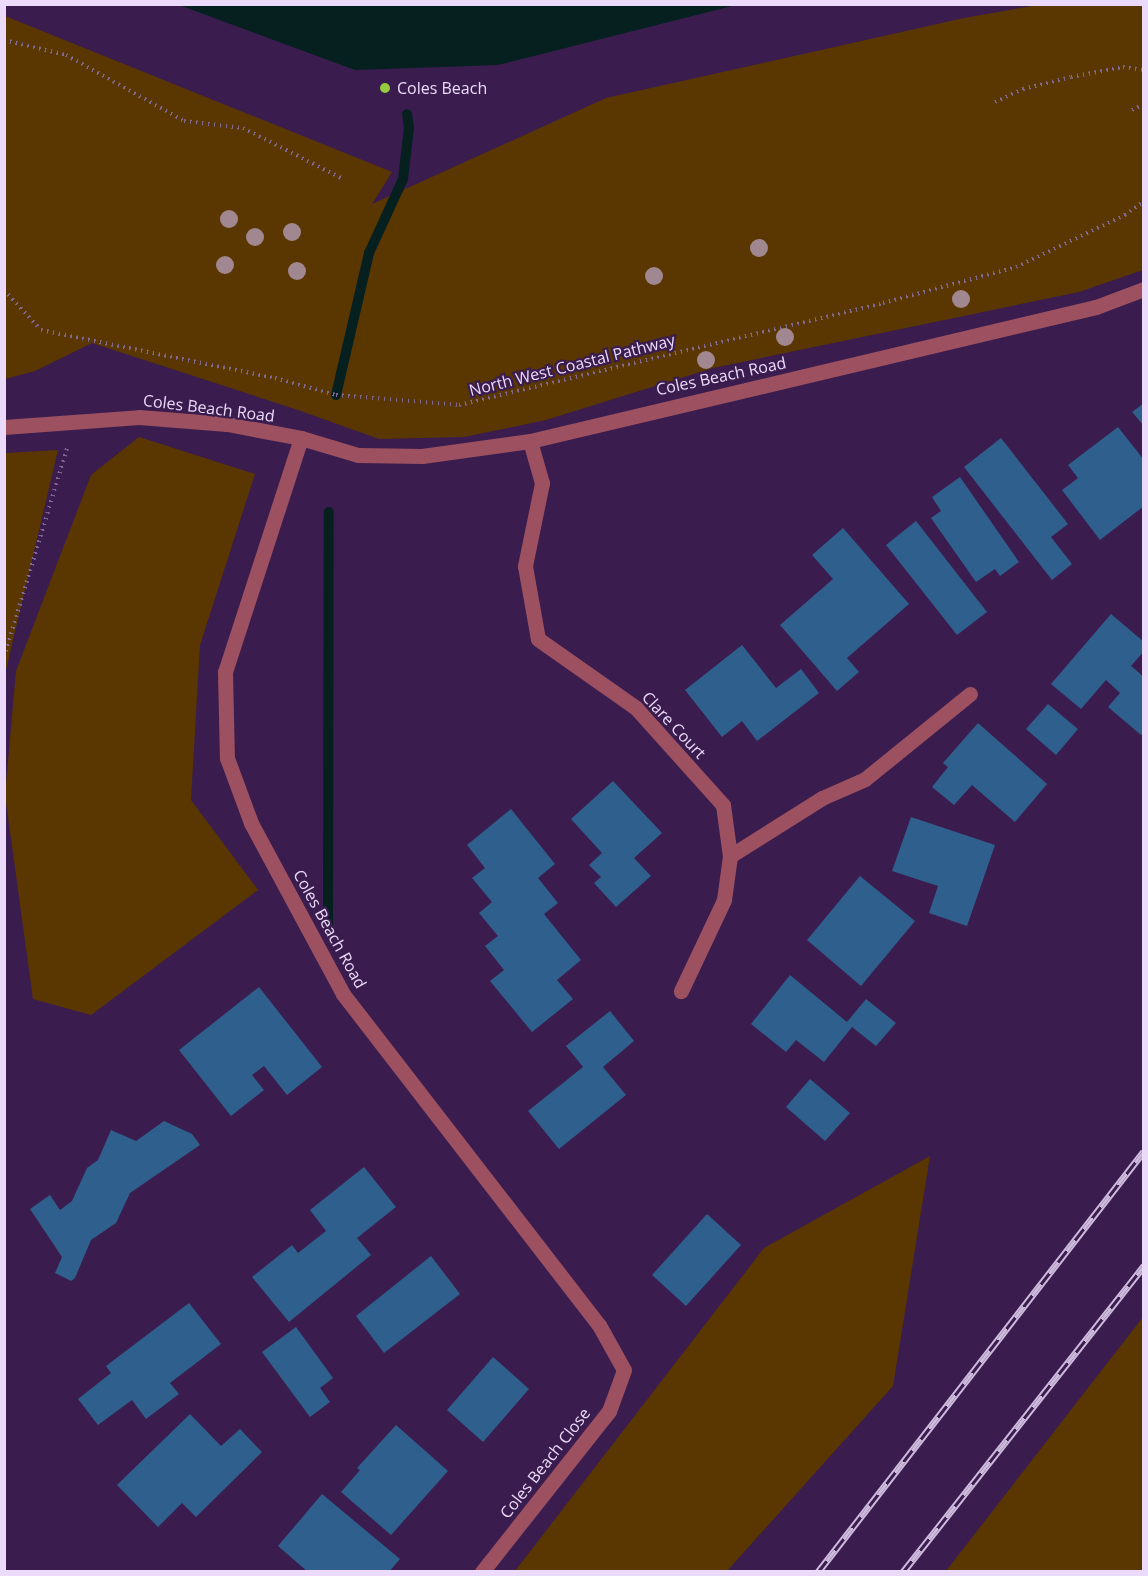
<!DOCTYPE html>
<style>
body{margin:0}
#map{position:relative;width:1148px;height:1576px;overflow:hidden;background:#3a1d4e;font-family:"Open Sans",sans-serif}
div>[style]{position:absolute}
.green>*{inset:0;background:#5a3601}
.water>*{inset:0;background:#05201f}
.stream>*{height:10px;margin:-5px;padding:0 5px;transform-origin:5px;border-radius:5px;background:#05201f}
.building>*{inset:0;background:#2f5f8c}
.path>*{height:4px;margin-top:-2px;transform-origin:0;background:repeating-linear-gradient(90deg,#806892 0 1.5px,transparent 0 6px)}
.minor>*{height:15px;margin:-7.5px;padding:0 7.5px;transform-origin:7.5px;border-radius:7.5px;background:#9d5160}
.rail>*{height:7px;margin-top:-3.5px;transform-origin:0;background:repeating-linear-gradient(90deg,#3a1d4e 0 14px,#cdbadc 0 28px);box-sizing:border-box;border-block:2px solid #cdbadc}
.trees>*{width:18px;height:18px;margin:-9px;border-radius:50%;background:#a08790}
.dots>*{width:16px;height:16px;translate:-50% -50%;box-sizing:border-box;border:3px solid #3a1d4e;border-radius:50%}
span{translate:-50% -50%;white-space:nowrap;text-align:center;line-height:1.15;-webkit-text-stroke:4.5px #3a1d4e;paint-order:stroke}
.poi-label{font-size:16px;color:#ebdaf9}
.left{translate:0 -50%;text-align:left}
.street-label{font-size:16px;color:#ebdaf9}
.frame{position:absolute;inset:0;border:6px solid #ebdaf9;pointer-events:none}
</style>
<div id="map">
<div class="green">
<i style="clip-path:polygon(1043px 4px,1143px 5px,1143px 270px,1079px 292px,713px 368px,546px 420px,464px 437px,379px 439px,298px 410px,92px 343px,35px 371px,5px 379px,5px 16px,392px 172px,372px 204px,606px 98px,964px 18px)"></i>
<i style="clip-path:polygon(139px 437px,255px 474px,200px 645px,191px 800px,258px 890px,91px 1015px,33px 999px,5px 795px,16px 671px,91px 475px)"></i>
<i style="clip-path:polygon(58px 450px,5px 674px,5px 453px)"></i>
<i style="clip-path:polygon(930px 1156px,893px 1386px,727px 1571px,515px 1571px,764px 1248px)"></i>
<i style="clip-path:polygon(1143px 1317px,1143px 1571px,946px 1571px)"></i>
</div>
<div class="water">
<i style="clip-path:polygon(179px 5px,736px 5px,498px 65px,355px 70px)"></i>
</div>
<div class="stream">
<i style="left:336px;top:395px;width:146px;rotate:-76.9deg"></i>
<i style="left:369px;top:253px;width:81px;rotate:-65.3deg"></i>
<i style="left:403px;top:179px;width:51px;rotate:-83.3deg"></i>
<i style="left:409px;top:128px;width:14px;rotate:-98deg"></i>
<i style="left:328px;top:929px;width:417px;rotate:-89.9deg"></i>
</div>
<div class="building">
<i style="clip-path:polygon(1144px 403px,1144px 426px,1132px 412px)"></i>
<i style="clip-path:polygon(1118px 427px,1144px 460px,1144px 506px,1100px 540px,1062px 490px,1078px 478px,1068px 465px)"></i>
<i style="clip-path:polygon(1001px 438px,1068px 524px,1051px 537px,1072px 564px,1052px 580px,964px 467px)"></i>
<i style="clip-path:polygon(960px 477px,1019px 562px,1000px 576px,995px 569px,976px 582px,931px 518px,941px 511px,932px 497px)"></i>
<i style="clip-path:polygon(916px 521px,987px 612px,957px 635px,886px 545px)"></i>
<i style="clip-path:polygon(843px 528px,909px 604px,847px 658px,859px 672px,837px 691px,780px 625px,833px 579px,812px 555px)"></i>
<i style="clip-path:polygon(1111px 614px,1144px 642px,1144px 651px,1131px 666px,1144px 677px,1144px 732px,1141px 735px,1108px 707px,1120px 693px,1106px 680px,1081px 709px,1051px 684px)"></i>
<i style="clip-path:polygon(742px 645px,776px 688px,801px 669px,819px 693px,757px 741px,742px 721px,722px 737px,685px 690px)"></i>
<i style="clip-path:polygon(1048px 704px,1078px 729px,1056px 755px,1026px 729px)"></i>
<i style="clip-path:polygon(978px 723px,1047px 784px,1015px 822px,972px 785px,954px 805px,932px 787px,948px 767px,943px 763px)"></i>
<i style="clip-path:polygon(613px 781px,662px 833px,634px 858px,651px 876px,616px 907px,594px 883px,601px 877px,589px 865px,602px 853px,571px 819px)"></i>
<i style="clip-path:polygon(511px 809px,555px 864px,538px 878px,558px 903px,544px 914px,581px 960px,557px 980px,573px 999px,532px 1032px,490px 981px,504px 970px,485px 946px,498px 936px,479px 913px,492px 902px,472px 878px,485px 868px,467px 845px)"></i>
<i style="clip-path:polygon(911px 817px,995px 845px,967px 926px,929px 913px,938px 886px,892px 871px)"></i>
<i style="clip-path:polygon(860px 876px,915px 921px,861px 986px,807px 940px)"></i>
<i style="clip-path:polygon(790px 975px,847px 1022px,866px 999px,896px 1023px,876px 1046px,852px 1027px,824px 1062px,796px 1040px,786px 1052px,751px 1024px)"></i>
<i style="clip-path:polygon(259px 987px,322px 1067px,287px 1095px,264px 1066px,252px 1075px,264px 1090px,231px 1116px,179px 1050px)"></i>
<i style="clip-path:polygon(610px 1011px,634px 1041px,603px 1067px,626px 1095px,559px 1149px,528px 1111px,583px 1067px,566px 1046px)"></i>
<i style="clip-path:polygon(810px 1079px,850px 1113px,825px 1141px,786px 1107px)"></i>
<i style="clip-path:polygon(164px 1121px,192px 1134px,200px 1145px,130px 1193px,116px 1223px,91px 1240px,75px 1278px,71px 1281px,55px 1273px,62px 1257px,30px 1209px,50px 1195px,60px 1210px,72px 1201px,87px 1168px,98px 1160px,111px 1130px,136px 1141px)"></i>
<i style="clip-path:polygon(364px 1167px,396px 1207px,357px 1238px,371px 1255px,289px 1322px,252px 1277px,292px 1245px,298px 1253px,326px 1231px,310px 1210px)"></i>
<i style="clip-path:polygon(707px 1214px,741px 1245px,686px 1306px,652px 1275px)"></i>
<i style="clip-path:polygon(431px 1256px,460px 1294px,384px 1353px,356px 1316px)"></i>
<i style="clip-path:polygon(189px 1303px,221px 1344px,170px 1383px,179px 1394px,146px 1419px,132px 1400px,98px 1425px,78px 1399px,111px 1373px,106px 1366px)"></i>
<i style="clip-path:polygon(296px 1327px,333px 1378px,320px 1388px,330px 1402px,310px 1417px,262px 1352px)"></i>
<i style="clip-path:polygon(493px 1357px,529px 1389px,483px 1442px,447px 1410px)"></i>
<i style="clip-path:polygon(190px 1414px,221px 1446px,240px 1429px,262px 1452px,196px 1517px,182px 1503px,158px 1527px,117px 1485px)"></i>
<i style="clip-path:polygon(396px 1425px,448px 1471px,391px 1535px,341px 1492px,360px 1470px,357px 1468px)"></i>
<i style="clip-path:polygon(322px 1494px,400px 1559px,389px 1572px,308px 1572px,278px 1546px)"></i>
</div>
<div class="path">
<i style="left:4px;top:40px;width:64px;rotate:13.6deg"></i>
<i style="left:66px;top:55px;width:135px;rotate:29.2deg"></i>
<i style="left:184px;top:121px;width:59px;rotate:6.8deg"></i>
<i style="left:243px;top:128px;width:112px;rotate:27deg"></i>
<i style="left:995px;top:102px;width:31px;rotate:-25deg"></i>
<i style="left:1023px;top:89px;width:49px;rotate:-14deg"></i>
<i style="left:1071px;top:77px;width:53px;rotate:-10.9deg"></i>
<i style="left:1123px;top:67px;width:21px;rotate:8deg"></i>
<i style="left:1132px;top:110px;width:13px;rotate:-27deg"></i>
<i style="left:4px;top:290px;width:54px;rotate:47.2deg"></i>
<i style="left:41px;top:330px;width:239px;rotate:11.6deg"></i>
<i style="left:275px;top:378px;width:63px;rotate:15.6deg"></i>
<i style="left:336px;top:395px;width:123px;rotate:4.6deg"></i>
<i style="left:459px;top:405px;width:436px;rotate:-13.5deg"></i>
<i style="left:883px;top:303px;width:138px;rotate:-15.1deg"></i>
<i style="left:1016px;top:267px;width:121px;rotate:-25.5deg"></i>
<i style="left:1125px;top:215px;width:24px;rotate:-36deg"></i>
<i style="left:4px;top:657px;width:221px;rotate:-73.2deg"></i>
</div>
<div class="minor">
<i style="left:4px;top:427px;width:135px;rotate:-4.2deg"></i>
<i style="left:139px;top:417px;width:88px;rotate:4.5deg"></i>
<i style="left:227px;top:424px;width:75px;rotate:10.7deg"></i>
<i style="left:301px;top:438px;width:59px;rotate:16.6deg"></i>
<i style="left:358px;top:455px;width:64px;rotate:0.9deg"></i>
<i style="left:422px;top:456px;width:109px;rotate:-7.9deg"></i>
<i style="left:530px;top:441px;width:582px;rotate:-13.32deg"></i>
<i style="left:1096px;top:307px;width:51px;rotate:-20.6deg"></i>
<i style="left:301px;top:438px;width:246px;rotate:108deg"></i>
<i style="left:225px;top:672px;width:86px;rotate:88.7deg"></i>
<i style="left:227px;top:758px;width:69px;rotate:69.7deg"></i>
<i style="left:251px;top:823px;width:194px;rotate:61.7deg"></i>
<i style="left:343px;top:994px;width:418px;rotate:52.3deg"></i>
<i style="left:599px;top:1325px;width:51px;rotate:60.9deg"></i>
<i style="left:624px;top:1370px;width:44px;rotate:110.1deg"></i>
<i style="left:609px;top:1411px;width:205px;rotate:128.3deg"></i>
<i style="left:530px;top:441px;width:44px;rotate:74.1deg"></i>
<i style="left:542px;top:483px;width:85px;rotate:101.6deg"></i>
<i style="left:525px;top:566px;width:74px;rotate:79.9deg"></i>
<i style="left:538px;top:639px;width:120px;rotate:35.1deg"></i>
<i style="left:636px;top:708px;width:130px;rotate:48.1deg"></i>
<i style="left:723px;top:805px;width:51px;rotate:82.2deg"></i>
<i style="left:730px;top:856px;width:44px;rotate:97.8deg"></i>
<i style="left:724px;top:900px;width:101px;rotate:115.3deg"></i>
<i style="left:730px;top:856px;width:109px;rotate:-32.2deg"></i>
<i style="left:822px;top:798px;width:47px;rotate:-23.8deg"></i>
<i style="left:865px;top:779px;width:135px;rotate:-39deg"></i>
</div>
<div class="rail">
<i style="left:818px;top:1572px;width:532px;rotate:-52.25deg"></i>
<i style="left:903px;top:1572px;width:390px;rotate:-51.8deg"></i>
</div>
<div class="trees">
<i style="left:229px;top:219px"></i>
<i style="left:292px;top:232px"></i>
<i style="left:255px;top:237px"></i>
<i style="left:759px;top:248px"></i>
<i style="left:225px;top:265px"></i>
<i style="left:297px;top:271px"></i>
<i style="left:654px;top:276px"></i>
<i style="left:961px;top:299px"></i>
<i style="left:785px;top:337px"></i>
<i style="left:706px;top:360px"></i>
</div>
<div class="dots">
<i style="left:385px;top:88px;background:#94cc3d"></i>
</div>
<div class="poi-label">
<span class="left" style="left:397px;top:88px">Coles Beach</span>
</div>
<div class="street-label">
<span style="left:572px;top:365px;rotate:-14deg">North West Coastal Pathway</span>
<span style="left:721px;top:376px;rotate:-12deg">Coles Beach Road</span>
<span style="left:209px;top:408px;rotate:7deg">Coles Beach Road</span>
<span style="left:674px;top:725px;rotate:47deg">Clare Court</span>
<span style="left:330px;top:929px;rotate:61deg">Coles Beach Road</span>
<span style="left:545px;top:1463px;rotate:-52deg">Coles Beach Close</span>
</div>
<div class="frame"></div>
</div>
